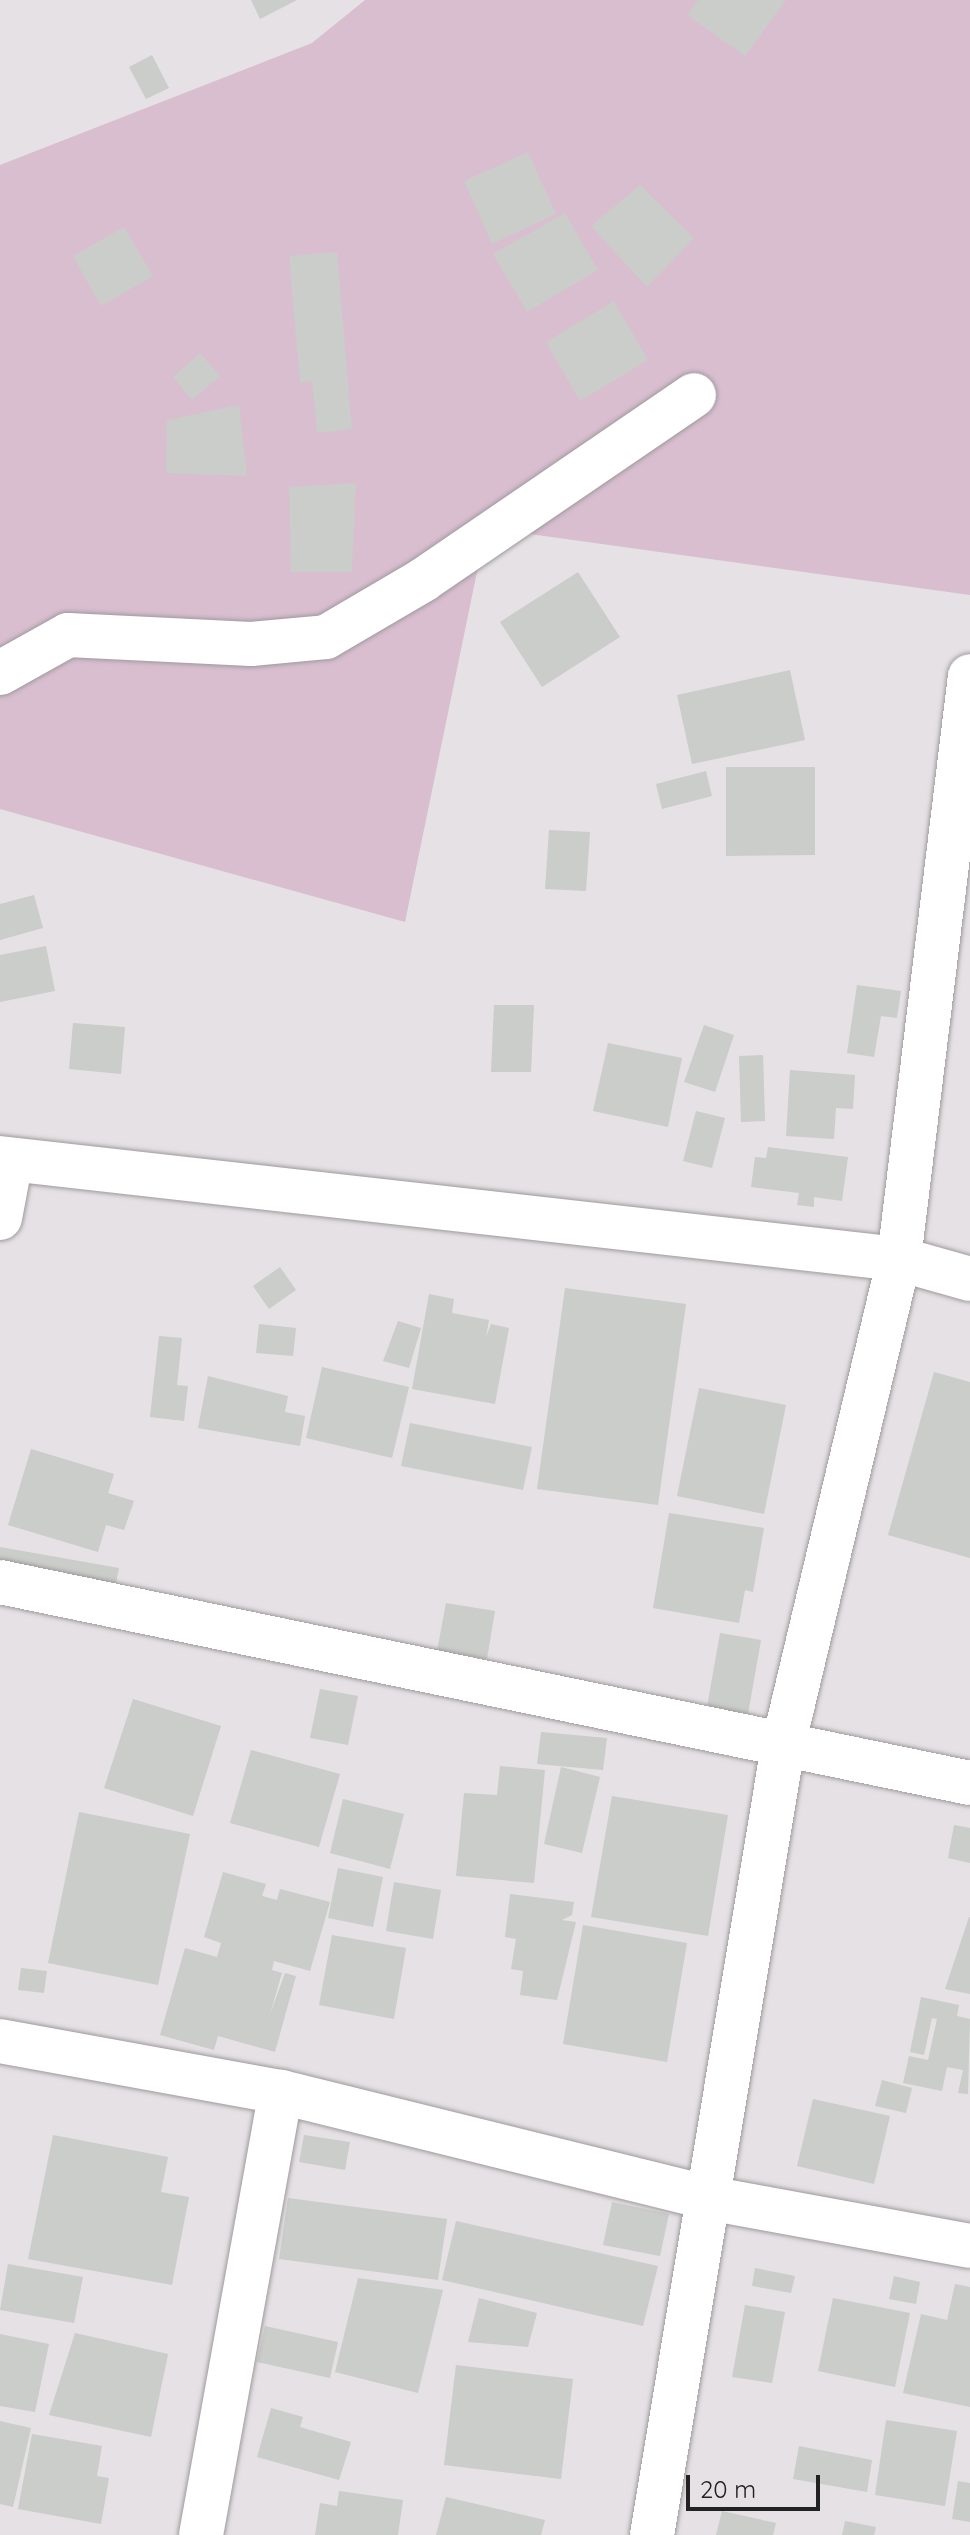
<!DOCTYPE html>
<style>
body{margin:0}
#map{position:relative;width:970px;height:2535px;overflow:hidden;background:#e5e1e4;font-family:Quicksand,sans-serif}
div>[style]{position:absolute}
.green>*{inset:0;background:#d9bed0}
.building>*{inset:0;background:#cacdc9}
.roads{filter:drop-shadow(0 0 2px #9e9a9d) drop-shadow(0 0 2px #9e9a9d)}
.minor>*{height:44px;margin:-22px;padding:0 22px;transform-origin:22px;border-radius:22px;background:#fff}
span{translate:-50% -50%;white-space:nowrap;text-align:center;line-height:1.15;-webkit-text-stroke:6px #e5e1e4;paint-order:stroke}
.scale{position:absolute;left:686px;top:2475px;width:134px;height:36px;box-sizing:border-box;border:4px solid #232222;border-top:0;padding-left:10px;font-size:24px;line-height:28px;white-space:nowrap;color:#232222;-webkit-text-stroke:6px #e5e1e4;paint-order:stroke}
</style>
<div id="map">
<div class="green">
<i style="clip-path:polygon(365px 0,970px 0,970px 595px,486px 528px,405px 922px,0 809px,0 165px,312px 43px)"></i>
</div>
<div class="building">
<i style="clip-path:polygon(251px 0,297px 0,260px 19px)"></i>
<i style="clip-path:polygon(698px 0,786px 0,745px 56px,687px 15px)"></i>
<i style="clip-path:polygon(152px 55px,169px 88px,146px 99px,129px 67px)"></i>
<i style="clip-path:polygon(528px 152px,556px 214px,492px 244px,464px 181px)"></i>
<i style="clip-path:polygon(640px 185px,694px 238px,647px 287px,591px 226px)"></i>
<i style="clip-path:polygon(565px 213px,598px 270px,527px 312px,493px 254px)"></i>
<i style="clip-path:polygon(124px 227px,153px 276px,101px 306px,73px 256px)"></i>
<i style="clip-path:polygon(337px 252px,352px 429px,317px 433px,312px 381px,300px 383px,289px 256px)"></i>
<i style="clip-path:polygon(614px 301px,648px 360px,580px 401px,546px 342px)"></i>
<i style="clip-path:polygon(200px 353px,220px 376px,192px 400px,173px 377px)"></i>
<i style="clip-path:polygon(239px 405px,247px 476px,166px 473px,167px 420px)"></i>
<i style="clip-path:polygon(356px 483px,352px 572px,291px 572px,289px 487px)"></i>
<i style="clip-path:polygon(578px 572px,620px 637px,542px 687px,500px 622px)"></i>
<i style="clip-path:polygon(790px 670px,805px 740px,692px 764px,677px 695px)"></i>
<i style="clip-path:polygon(726px 767px,815px 767px,815px 855px,726px 856px)"></i>
<i style="clip-path:polygon(706px 771px,712px 796px,662px 809px,656px 784px)"></i>
<i style="clip-path:polygon(549px 830px,590px 832px,586px 891px,545px 889px)"></i>
<i style="clip-path:polygon(34px 895px,43px 928px,0 940px,0 904px)"></i>
<i style="clip-path:polygon(46px 946px,55px 991px,0 1002px,0 955px)"></i>
<i style="clip-path:polygon(857px 985px,901px 991px,897px 1018px,881px 1016px,874px 1057px,847px 1053px)"></i>
<i style="clip-path:polygon(494px 1005px,534px 1005px,531px 1072px,491px 1072px)"></i>
<i style="clip-path:polygon(73px 1023px,125px 1027px,121px 1074px,69px 1069px)"></i>
<i style="clip-path:polygon(704px 1025px,734px 1035px,715px 1092px,684px 1082px)"></i>
<i style="clip-path:polygon(608px 1043px,682px 1058px,668px 1127px,593px 1111px)"></i>
<i style="clip-path:polygon(763px 1055px,765px 1121px,741px 1122px,739px 1056px)"></i>
<i style="clip-path:polygon(790px 1070px,855px 1075px,853px 1109px,836px 1108px,834px 1139px,786px 1136px)"></i>
<i style="clip-path:polygon(696px 1111px,725px 1118px,712px 1168px,683px 1161px)"></i>
<i style="clip-path:polygon(768px 1147px,848px 1157px,842px 1201px,814px 1197px,814px 1207px,797px 1205px,799px 1193px,751px 1187px,755px 1157px,766px 1158px)"></i>
<i style="clip-path:polygon(280px 1267px,296px 1290px,269px 1309px,253px 1286px)"></i>
<i style="clip-path:polygon(565px 1288px,686px 1304px,658px 1505px,537px 1489px)"></i>
<i style="clip-path:polygon(429px 1294px,454px 1299px,452px 1313px,489px 1320px,486px 1337px,491px 1324px,509px 1328px,495px 1404px,412px 1389px)"></i>
<i style="clip-path:polygon(398px 1321px,421px 1328px,409px 1368px,383px 1361px)"></i>
<i style="clip-path:polygon(259px 1324px,296px 1328px,293px 1356px,256px 1353px)"></i>
<i style="clip-path:polygon(159px 1336px,182px 1338px,177px 1385px,188px 1386px,184px 1421px,150px 1417px)"></i>
<i style="clip-path:polygon(322px 1367px,409px 1387px,392px 1458px,306px 1438px)"></i>
<i style="clip-path:polygon(934px 1372px,970px 1382px,970px 1558px,888px 1535px)"></i>
<i style="clip-path:polygon(208px 1376px,288px 1396px,285px 1412px,305px 1416px,300px 1446px,198px 1428px)"></i>
<i style="clip-path:polygon(699px 1388px,786px 1405px,764px 1514px,677px 1496px)"></i>
<i style="clip-path:polygon(410px 1423px,532px 1447px,523px 1490px,401px 1466px)"></i>
<i style="clip-path:polygon(31px 1449px,114px 1474px,108px 1493px,134px 1501px,124px 1530px,106px 1525px,98px 1552px,8px 1525px)"></i>
<i style="clip-path:polygon(669px 1513px,764px 1528px,753px 1592px,745px 1590px,739px 1623px,653px 1608px)"></i>
<i style="clip-path:polygon(0 1547px,119px 1568px,115px 1588px,0 1569px)"></i>
<i style="clip-path:polygon(446px 1603px,495px 1611px,487px 1659px,437px 1651px)"></i>
<i style="clip-path:polygon(720px 1633px,761px 1640px,748px 1714px,707px 1707px)"></i>
<i style="clip-path:polygon(320px 1689px,358px 1696px,348px 1745px,310px 1738px)"></i>
<i style="clip-path:polygon(133px 1699px,221px 1726px,193px 1816px,104px 1788px)"></i>
<i style="clip-path:polygon(541px 1732px,607px 1738px,603px 1770px,537px 1764px)"></i>
<i style="clip-path:polygon(251px 1750px,340px 1774px,319px 1847px,230px 1823px)"></i>
<i style="clip-path:polygon(500px 1766px,545px 1770px,534px 1883px,456px 1876px,464px 1793px,497px 1795px)"></i>
<i style="clip-path:polygon(561px 1767px,600px 1777px,582px 1853px,544px 1844px)"></i>
<i style="clip-path:polygon(612px 1796px,728px 1815px,708px 1936px,591px 1917px)"></i>
<i style="clip-path:polygon(343px 1799px,404px 1814px,390px 1869px,330px 1853px)"></i>
<i style="clip-path:polygon(79px 1812px,190px 1834px,158px 1985px,48px 1963px)"></i>
<i style="clip-path:polygon(954px 1825px,970px 1828px,970px 1863px,948px 1858px)"></i>
<i style="clip-path:polygon(338px 1868px,383px 1877px,373px 1927px,328px 1918px)"></i>
<i style="clip-path:polygon(223px 1872px,266px 1884px,262px 1896px,277px 1900px,280px 1889px,330px 1902px,310px 1971px,274px 1961px,272px 1970px,282px 1973px,270px 2014px,285px 1973px,296px 1976px,275px 2052px,218px 2036px,214px 2050px,160px 2035px,185px 1948px,217px 1957px,221px 1943px,204px 1937px)"></i>
<i style="clip-path:polygon(394px 1882px,441px 1890px,433px 1939px,386px 1931px)"></i>
<i style="clip-path:polygon(510px 1894px,574px 1902px,572px 1915px,562px 1920px,576px 1922px,557px 2000px,520px 1995px,523px 1971px,511px 1969px,516px 1939px,505px 1937px)"></i>
<i style="clip-path:polygon(969px 1917px,970px 1917px,970px 1994px,945px 1989px)"></i>
<i style="clip-path:polygon(583px 1925px,687px 1943px,667px 2062px,563px 2044px)"></i>
<i style="clip-path:polygon(332px 1935px,406px 1948px,394px 2019px,319px 2005px)"></i>
<i style="clip-path:polygon(21px 1968px,47px 1971px,44px 1993px,18px 1990px)"></i>
<i style="clip-path:polygon(921px 1997px,959px 2005px,957px 2016px,970px 2019px,968px 2094px,958px 2093px,963px 2070px,947px 2067px,942px 2091px,903px 2083px,909px 2056px,928px 2060px,937px 2019px,932px 2018px,924px 2055px,910px 2052px)"></i>
<i style="clip-path:polygon(882px 2080px,912px 2088px,906px 2113px,875px 2106px)"></i>
<i style="clip-path:polygon(813px 2099px,890px 2116px,874px 2184px,797px 2166px)"></i>
<i style="clip-path:polygon(53px 2135px,168px 2157px,161px 2192px,189px 2197px,172px 2285px,28px 2259px)"></i>
<i style="clip-path:polygon(304px 2135px,350px 2142px,345px 2170px,299px 2162px)"></i>
<i style="clip-path:polygon(288px 2198px,447px 2219px,438px 2280px,279px 2259px)"></i>
<i style="clip-path:polygon(612px 2202px,669px 2214px,660px 2256px,603px 2245px)"></i>
<i style="clip-path:polygon(456px 2221px,658px 2266px,643px 2326px,442px 2280px)"></i>
<i style="clip-path:polygon(8px 2264px,83px 2277px,74px 2323px,0 2310px)"></i>
<i style="clip-path:polygon(755px 2268px,795px 2276px,791px 2293px,752px 2286px)"></i>
<i style="clip-path:polygon(894px 2276px,920px 2282px,916px 2304px,889px 2299px)"></i>
<i style="clip-path:polygon(358px 2278px,443px 2290px,418px 2393px,335px 2372px)"></i>
<i style="clip-path:polygon(955px 2284px,970px 2287px,970px 2407px,903px 2393px,921px 2314px,947px 2320px)"></i>
<i style="clip-path:polygon(479px 2298px,537px 2313px,528px 2347px,468px 2342px)"></i>
<i style="clip-path:polygon(833px 2298px,910px 2313px,895px 2387px,818px 2371px)"></i>
<i style="clip-path:polygon(745px 2305px,785px 2312px,772px 2383px,732px 2377px)"></i>
<i style="clip-path:polygon(265px 2326px,338px 2342px,330px 2378px,257px 2362px)"></i>
<i style="clip-path:polygon(75px 2333px,168px 2354px,151px 2437px,49px 2415px)"></i>
<i style="clip-path:polygon(0 2334px,49px 2344px,35px 2412px,0 2406px)"></i>
<i style="clip-path:polygon(456px 2365px,573px 2379px,561px 2479px,444px 2465px)"></i>
<i style="clip-path:polygon(271px 2408px,303px 2417px,300px 2427px,351px 2442px,339px 2480px,257px 2457px)"></i>
<i style="clip-path:polygon(886px 2420px,957px 2431px,945px 2506px,875px 2495px)"></i>
<i style="clip-path:polygon(0 2421px,31px 2428px,13px 2507px,0 2504px)"></i>
<i style="clip-path:polygon(32px 2434px,102px 2446px,97px 2476px,109px 2478px,101px 2524px,18px 2509px)"></i>
<i style="clip-path:polygon(799px 2446px,872px 2460px,867px 2492px,793px 2479px)"></i>
<i style="clip-path:polygon(958px 2481px,970px 2483px,970px 2522px,952px 2519px)"></i>
<i style="clip-path:polygon(339px 2491px,403px 2500px,398px 2535px,315px 2535px,320px 2503px,337px 2506px)"></i>
<i style="clip-path:polygon(446px 2497px,545px 2520px,541px 2535px,436px 2535px)"></i>
<i style="clip-path:polygon(722px 2511px,776px 2523px,773px 2535px,716px 2535px)"></i>
<i style="clip-path:polygon(845px 2521px,876px 2527px,874px 2535px,842px 2535px)"></i>
</div>
<div class="roads">
<div class="minor">
<i style="left:0;top:673px;width:78px;rotate:-29.2deg"></i>
<i style="left:68px;top:635px;width:183px;rotate:2.8deg"></i>
<i style="left:251px;top:644px;width:75px;rotate:-5.3deg"></i>
<i style="left:326px;top:637px;width:113px;rotate:-30.4deg"></i>
<i style="left:423px;top:580px;width:328px;rotate:-34.3deg"></i>
<i style="left:0;top:1158px;width:905px;rotate:6.41deg"></i>
<i style="left:899px;top:1259px;width:74px;rotate:15.7deg"></i>
<i style="left:0;top:1218px;width:59px;rotate:-79.3deg"></i>
<i style="left:0;top:1582px;width:991px;rotate:11.71deg"></i>
<i style="left:0;top:2041px;width:286px;rotate:10.3deg"></i>
<i style="left:281px;top:2092px;width:446px;rotate:13.9deg"></i>
<i style="left:714px;top:2199px;width:260px;rotate:10.4deg"></i>
<i style="left:201px;top:2535px;width:450px;rotate:-79.8deg"></i>
<i style="left:652px;top:2535px;width:800px;rotate:-80.57deg"></i>
<i style="left:783px;top:1746px;width:501px;rotate:-76.6deg"></i>
<i style="left:899px;top:1259px;width:587px;rotate:-83.06deg"></i>
</div>
</div>
<div class="scale">20 m</div>
</div>
